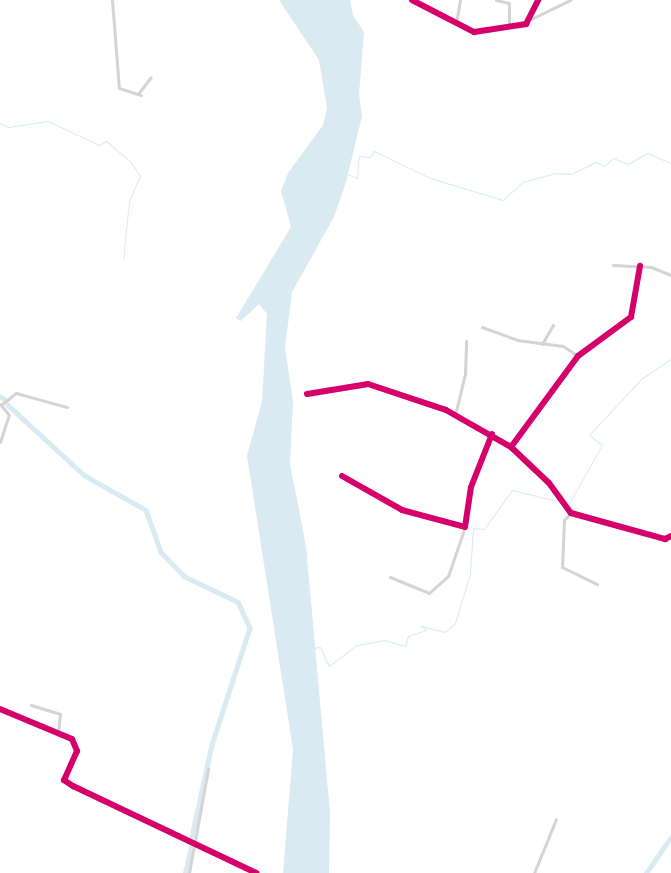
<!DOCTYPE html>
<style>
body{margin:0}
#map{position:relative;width:671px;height:873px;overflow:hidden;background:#fff;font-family:"Sofia Sans Condensed",sans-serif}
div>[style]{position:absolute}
.water>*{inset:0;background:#d9eaf3}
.stream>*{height:1px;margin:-0.5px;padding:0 0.5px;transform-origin:0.5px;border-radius:0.5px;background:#d9eaf3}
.canal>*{height:4.5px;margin:-2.25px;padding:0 2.25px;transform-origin:2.25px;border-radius:2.25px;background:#d9eaf3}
.street>*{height:3px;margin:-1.5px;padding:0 1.5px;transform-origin:1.5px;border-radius:1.5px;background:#d4d4d4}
.secondary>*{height:4.5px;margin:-2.25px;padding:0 2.25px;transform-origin:2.25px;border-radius:2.25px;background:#cecece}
.cycleway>*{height:6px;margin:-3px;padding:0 3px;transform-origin:3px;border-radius:3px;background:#d6006c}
span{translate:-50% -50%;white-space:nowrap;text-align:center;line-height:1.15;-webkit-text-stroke:5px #fff;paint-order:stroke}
</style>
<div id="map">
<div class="water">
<i style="clip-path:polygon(279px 0,350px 0,353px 15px,364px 32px,359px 94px,362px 116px,346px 182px,334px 217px,292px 292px,285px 348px,293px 401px,290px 464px,306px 546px,330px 813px,329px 873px,283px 873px,293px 749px,247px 456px,262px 401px,267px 314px,259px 304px,241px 321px,236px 318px,291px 227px,281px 191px,288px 173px,323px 125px,327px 108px,319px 60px)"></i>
</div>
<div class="stream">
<i style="left:0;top:123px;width:9px;rotate:27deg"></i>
<i style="left:8px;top:127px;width:40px;rotate:-8.5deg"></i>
<i style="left:48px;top:121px;width:56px;rotate:25.2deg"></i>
<i style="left:99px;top:145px;width:8px;rotate:-30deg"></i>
<i style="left:106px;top:141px;width:30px;rotate:40deg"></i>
<i style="left:129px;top:160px;width:19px;rotate:55deg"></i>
<i style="left:140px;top:176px;width:27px;rotate:114deg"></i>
<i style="left:129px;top:201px;width:59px;rotate:95.8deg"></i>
<i style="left:347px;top:174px;width:11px;rotate:22deg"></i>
<i style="left:357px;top:178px;width:22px;rotate:-85deg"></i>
<i style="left:359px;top:156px;width:11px;rotate:5deg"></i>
<i style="left:370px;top:157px;width:7px;rotate:-56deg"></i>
<i style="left:374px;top:151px;width:62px;rotate:25.7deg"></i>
<i style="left:430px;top:178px;width:76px;rotate:16.8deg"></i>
<i style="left:503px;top:200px;width:26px;rotate:-43deg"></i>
<i style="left:522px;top:182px;width:34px;rotate:-15deg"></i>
<i style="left:555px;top:173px;width:16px;rotate:4deg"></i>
<i style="left:571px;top:174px;width:28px;rotate:-26deg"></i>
<i style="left:596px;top:162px;width:9px;rotate:27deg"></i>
<i style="left:604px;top:166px;width:12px;rotate:-42deg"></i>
<i style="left:613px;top:158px;width:16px;rotate:22deg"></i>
<i style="left:628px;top:164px;width:22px;rotate:-30deg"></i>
<i style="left:647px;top:153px;width:26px;rotate:23deg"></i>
<i style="left:568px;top:505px;width:69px;rotate:-60.5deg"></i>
<i style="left:602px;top:445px;width:16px;rotate:-142deg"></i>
<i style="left:589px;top:435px;width:76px;rotate:-47.1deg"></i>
<i style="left:641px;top:379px;width:36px;rotate:-34deg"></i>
<i style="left:314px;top:648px;width:6px;rotate:-9deg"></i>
<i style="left:320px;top:647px;width:21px;rotate:65deg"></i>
<i style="left:329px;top:666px;width:35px;rotate:-37deg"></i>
<i style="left:357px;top:645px;width:27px;rotate:-10deg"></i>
<i style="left:384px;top:640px;width:22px;rotate:16deg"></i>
<i style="left:405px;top:646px;width:10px;rotate:-73deg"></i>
<i style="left:408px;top:636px;width:19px;rotate:-18deg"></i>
<i style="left:426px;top:630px;width:6px;rotate:-141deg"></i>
<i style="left:421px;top:626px;width:25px;rotate:14deg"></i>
<i style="left:445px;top:632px;width:13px;rotate:-42deg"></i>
<i style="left:455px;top:623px;width:51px;rotate:-73deg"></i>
<i style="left:470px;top:574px;width:46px;rotate:-86.3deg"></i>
<i style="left:473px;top:528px;width:11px;rotate:5deg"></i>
<i style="left:484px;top:529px;width:48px;rotate:-54.3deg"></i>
<i style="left:512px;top:490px;width:46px;rotate:13.7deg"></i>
</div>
<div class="canal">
<i style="left:0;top:396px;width:5px;rotate:37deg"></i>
<i style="left:8px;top:405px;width:103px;rotate:42.6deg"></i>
<i style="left:84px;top:475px;width:71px;rotate:29.4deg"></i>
<i style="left:146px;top:510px;width:45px;rotate:70.3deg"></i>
<i style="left:161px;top:552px;width:33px;rotate:46deg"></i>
<i style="left:184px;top:576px;width:60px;rotate:25.7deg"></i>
<i style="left:238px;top:602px;width:29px;rotate:65deg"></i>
<i style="left:250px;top:628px;width:123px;rotate:108deg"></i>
<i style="left:212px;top:745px;width:94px;rotate:102.3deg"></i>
<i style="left:185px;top:873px;width:28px;rotate:-77deg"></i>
<i style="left:646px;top:873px;width:44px;rotate:-55.2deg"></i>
</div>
<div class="street">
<i style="left:112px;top:0;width:88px;rotate:85.5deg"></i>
<i style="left:119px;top:88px;width:23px;rotate:18deg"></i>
<i style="left:496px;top:0;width:13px;rotate:13deg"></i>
<i style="left:509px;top:3px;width:23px;rotate:90deg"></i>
<i style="left:529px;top:20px;width:46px;rotate:-26deg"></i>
<i style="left:456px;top:23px;width:23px;rotate:-80deg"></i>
<i style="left:138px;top:94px;width:21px;rotate:-53deg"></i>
<i style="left:613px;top:265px;width:38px;rotate:3deg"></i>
<i style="left:651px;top:267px;width:22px;rotate:22deg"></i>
<i style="left:482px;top:327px;width:37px;rotate:20deg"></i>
<i style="left:517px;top:340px;width:46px;rotate:7.4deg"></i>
<i style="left:563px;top:346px;width:18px;rotate:34deg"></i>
<i style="left:542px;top:344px;width:22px;rotate:-60deg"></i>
<i style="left:1px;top:405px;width:19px;rotate:-39deg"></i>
<i style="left:16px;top:393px;width:53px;rotate:15.4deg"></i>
<i style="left:455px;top:415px;width:42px;rotate:-76.3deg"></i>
<i style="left:465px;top:374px;width:33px;rotate:-88deg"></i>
<i style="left:0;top:442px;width:28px;rotate:-72deg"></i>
<i style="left:9px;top:415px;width:14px;rotate:-129deg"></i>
<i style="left:511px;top:447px;width:113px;rotate:-53.6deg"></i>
<i style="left:578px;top:356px;width:66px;rotate:-36.3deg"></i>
<i style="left:631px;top:317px;width:52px;rotate:-80deg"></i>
<i style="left:342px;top:476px;width:69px;rotate:29.5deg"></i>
<i style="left:402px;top:510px;width:65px;rotate:15.1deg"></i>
<i style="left:465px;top:527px;width:40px;rotate:-81.5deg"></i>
<i style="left:471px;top:487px;width:57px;rotate:-68.4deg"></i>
<i style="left:571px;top:513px;width:10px;rotate:135deg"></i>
<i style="left:564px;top:520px;width:47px;rotate:92.4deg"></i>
<i style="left:562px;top:567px;width:39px;rotate:26deg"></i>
<i style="left:390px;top:577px;width:42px;rotate:22.3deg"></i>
<i style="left:429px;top:593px;width:25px;rotate:-42deg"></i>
<i style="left:448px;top:576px;width:52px;rotate:-70.9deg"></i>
<i style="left:31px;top:705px;width:30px;rotate:17deg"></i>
<i style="left:60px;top:714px;width:20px;rotate:96deg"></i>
<i style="left:189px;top:873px;width:106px;rotate:-79.6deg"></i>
<i style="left:534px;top:873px;width:58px;rotate:-67.8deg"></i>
</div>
<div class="secondary">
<i style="left:412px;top:0;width:70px;rotate:27.3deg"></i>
<i style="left:474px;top:32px;width:53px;rotate:-8.7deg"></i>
<i style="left:526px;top:24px;width:27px;rotate:-63deg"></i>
<i style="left:307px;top:394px;width:62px;rotate:-9.3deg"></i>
<i style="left:368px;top:384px;width:82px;rotate:18.4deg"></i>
<i style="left:446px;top:410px;width:75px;rotate:29.6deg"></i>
<i style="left:511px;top:447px;width:52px;rotate:43.5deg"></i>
<i style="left:549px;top:483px;width:37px;rotate:54deg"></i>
<i style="left:571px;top:513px;width:98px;rotate:15.5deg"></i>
<i style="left:665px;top:539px;width:7px;rotate:-27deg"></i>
<i style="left:0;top:709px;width:78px;rotate:22.6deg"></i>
<i style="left:72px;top:739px;width:13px;rotate:67deg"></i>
<i style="left:77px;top:751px;width:32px;rotate:114deg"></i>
<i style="left:64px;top:780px;width:11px;rotate:34deg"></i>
<i style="left:73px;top:786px;width:203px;rotate:25.4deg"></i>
</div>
<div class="cycleway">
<i style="left:412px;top:0;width:70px;rotate:27.3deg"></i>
<i style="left:474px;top:32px;width:53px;rotate:-8.7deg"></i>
<i style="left:526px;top:24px;width:27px;rotate:-63deg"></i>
<i style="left:307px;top:394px;width:62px;rotate:-9.3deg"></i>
<i style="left:368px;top:384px;width:82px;rotate:18.4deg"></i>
<i style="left:446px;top:410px;width:75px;rotate:29.6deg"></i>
<i style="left:511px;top:447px;width:52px;rotate:43.5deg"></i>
<i style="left:549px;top:483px;width:37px;rotate:54deg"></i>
<i style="left:571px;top:513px;width:98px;rotate:15.5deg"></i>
<i style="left:665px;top:539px;width:7px;rotate:-27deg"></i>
<i style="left:511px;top:447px;width:113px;rotate:-53.6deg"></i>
<i style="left:578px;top:356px;width:66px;rotate:-36.3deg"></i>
<i style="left:631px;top:317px;width:52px;rotate:-80deg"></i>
<i style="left:342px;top:476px;width:69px;rotate:29.5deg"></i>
<i style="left:402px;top:510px;width:65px;rotate:15.1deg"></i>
<i style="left:465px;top:527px;width:40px;rotate:-81.5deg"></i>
<i style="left:471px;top:487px;width:57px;rotate:-68.4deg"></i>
<i style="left:0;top:709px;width:78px;rotate:22.6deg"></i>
<i style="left:72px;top:739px;width:13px;rotate:67deg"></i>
<i style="left:77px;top:751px;width:32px;rotate:114deg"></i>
<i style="left:64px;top:780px;width:11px;rotate:34deg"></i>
<i style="left:73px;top:786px;width:203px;rotate:25.4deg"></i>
</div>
</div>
